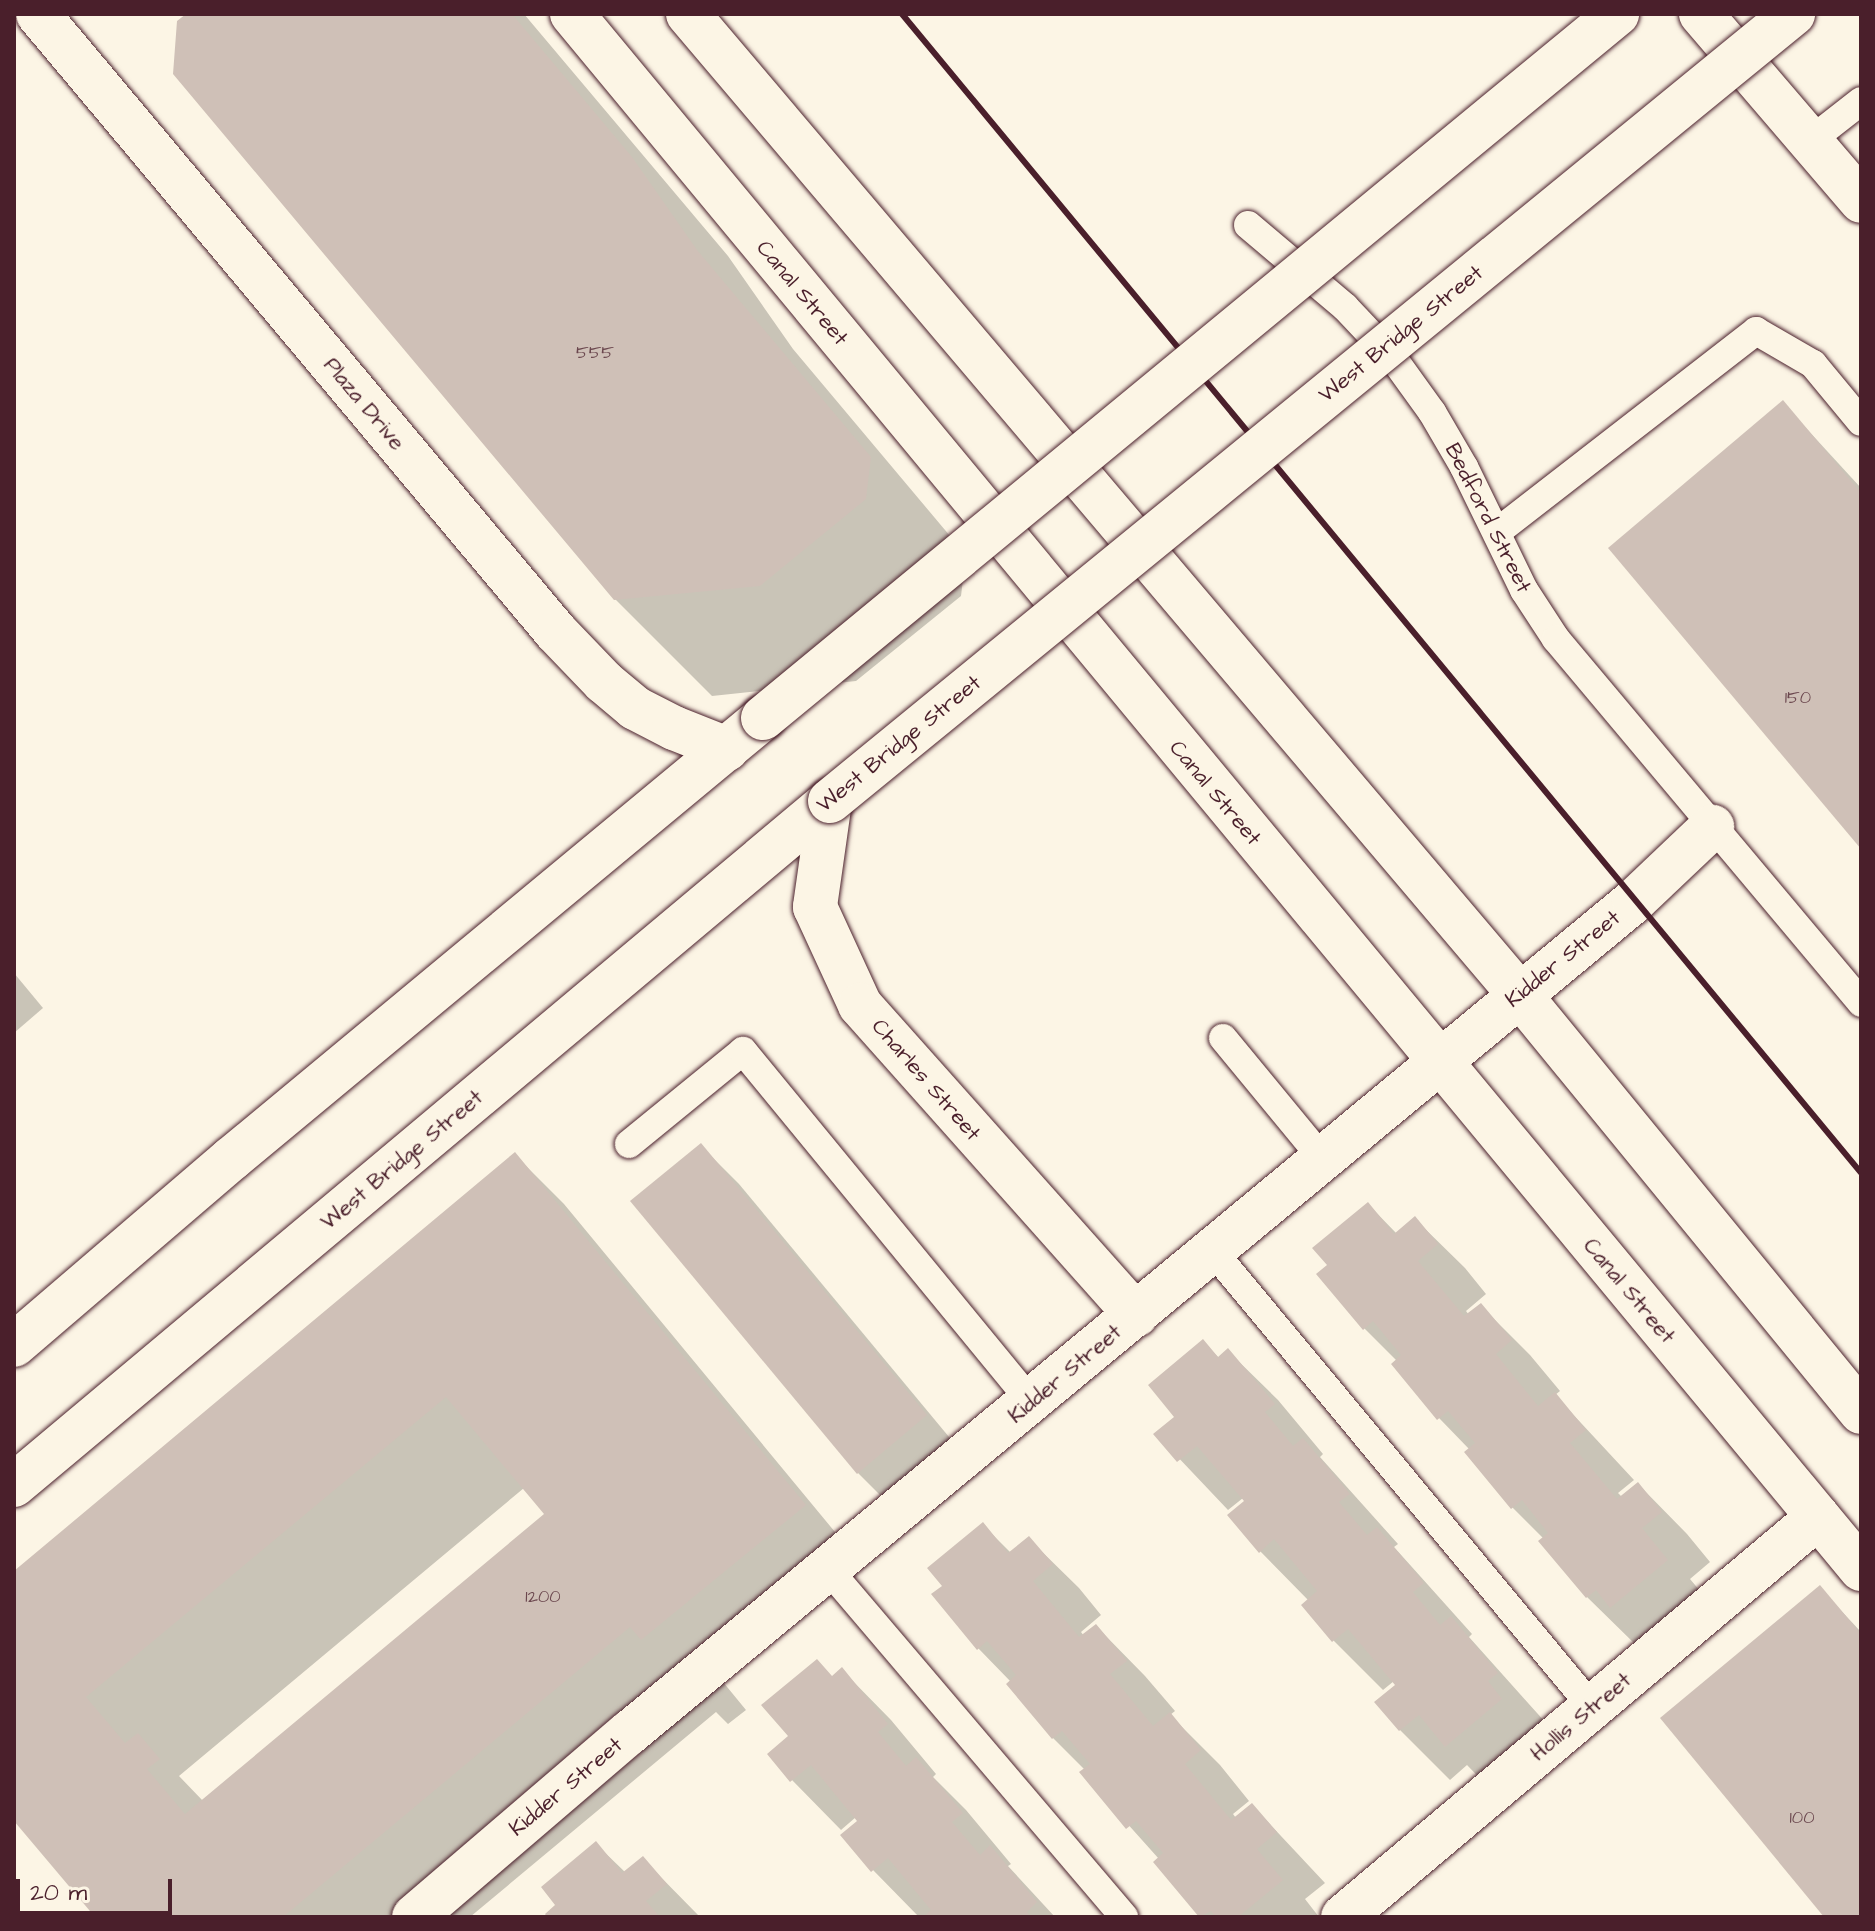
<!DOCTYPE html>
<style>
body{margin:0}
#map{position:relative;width:1875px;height:1931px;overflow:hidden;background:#fcf5e5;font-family:"Architects Daughter",sans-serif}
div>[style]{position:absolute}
.shadow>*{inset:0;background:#0003}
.building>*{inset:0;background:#cfc0b7}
.roads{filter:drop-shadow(0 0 2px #4a1f2b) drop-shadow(0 0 2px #4a1f2b)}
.lane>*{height:28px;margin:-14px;padding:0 14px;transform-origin:14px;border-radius:14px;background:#fcf5e5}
.street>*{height:44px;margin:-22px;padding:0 22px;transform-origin:22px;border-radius:22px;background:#fcf5e5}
.secondary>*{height:44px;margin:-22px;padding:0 22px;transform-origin:22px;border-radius:22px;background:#fcf5e5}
.rail>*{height:6px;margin:-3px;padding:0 3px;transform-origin:3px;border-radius:3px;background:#4a1f2b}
.bridges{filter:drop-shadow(0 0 2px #4a1f2b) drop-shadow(0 0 2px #4a1f2b)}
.secondary-bridge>*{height:44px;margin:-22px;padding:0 22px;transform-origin:22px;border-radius:22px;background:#fcf5e5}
span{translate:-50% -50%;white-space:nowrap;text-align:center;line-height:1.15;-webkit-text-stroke:6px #fcf5e5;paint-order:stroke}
.number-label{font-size:18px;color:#6b474e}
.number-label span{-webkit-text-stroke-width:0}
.street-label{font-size:22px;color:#4a1f2b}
.frame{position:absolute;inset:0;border:16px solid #4a1f2b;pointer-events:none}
.scale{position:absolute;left:16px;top:1879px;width:156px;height:36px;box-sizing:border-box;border:4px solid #4a1f2b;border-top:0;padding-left:10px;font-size:24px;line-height:28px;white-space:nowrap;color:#4a1f2b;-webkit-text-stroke:6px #fcf5e5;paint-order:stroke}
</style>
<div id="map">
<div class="shadow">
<i style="clip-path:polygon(189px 14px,524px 14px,728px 256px,793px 349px,966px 555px,961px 596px,856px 681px,712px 696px,615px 599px)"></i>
<i style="clip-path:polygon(1783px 403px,1861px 488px,1861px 846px)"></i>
<i style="clip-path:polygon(14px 973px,43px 1008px,14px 1033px)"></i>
<i style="clip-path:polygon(701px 1146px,739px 1184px,964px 1455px,896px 1511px,858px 1473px)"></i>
<i style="clip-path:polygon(evenodd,514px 1154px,564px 1204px,854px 1555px,714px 1671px,746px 1710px,728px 1724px,716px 1712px,470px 1917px,97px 1917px,14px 1818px,14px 1574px,514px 1154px,524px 1488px,547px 1515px,204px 1802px,179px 1776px,524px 1488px)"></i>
<i style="clip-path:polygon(1368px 1204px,1397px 1234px,1415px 1219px,1465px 1268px,1486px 1294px,1466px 1311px,1469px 1315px,1481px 1306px,1530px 1355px,1560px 1391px,1555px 1395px,1634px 1480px,1618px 1493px,1622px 1497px,1638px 1484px,1687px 1534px,1710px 1562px,1690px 1579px,1716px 1610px,1637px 1646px,1587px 1597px,1544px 1539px,1512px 1507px,1470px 1450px,1439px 1418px,1397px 1361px,1364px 1328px,1330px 1265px)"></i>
<i style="clip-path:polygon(1203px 1342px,1219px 1358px,1228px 1351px,1278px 1400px,1323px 1454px,1320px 1457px,1398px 1544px,1394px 1547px,1472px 1634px,1469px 1637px,1546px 1723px,1496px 1795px,1467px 1765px,1450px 1780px,1400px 1730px,1377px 1702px,1397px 1685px,1394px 1681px,1383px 1690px,1334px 1641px,1309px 1601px,1260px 1551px,1247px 1502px,1243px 1498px,1228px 1510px,1156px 1434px,1177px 1417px)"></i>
<i style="clip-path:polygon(983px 1525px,1011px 1553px,1029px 1539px,1079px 1588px,1101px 1615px,1081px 1632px,1084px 1636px,1096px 1626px,1145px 1676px,1175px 1711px,1170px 1715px,1220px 1765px,1249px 1801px,1233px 1814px,1236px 1818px,1252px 1805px,1325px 1883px,1305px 1899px,1319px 1917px,1202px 1917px,1156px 1862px,1159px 1859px,1082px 1773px,1085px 1770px,1053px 1738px,1011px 1682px,978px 1648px,944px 1586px)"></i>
<i style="clip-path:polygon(1820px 1588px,1861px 1632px,1861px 1917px,1827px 1917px)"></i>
<i style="clip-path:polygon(842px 1670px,891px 1720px,936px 1774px,933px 1777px,966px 1810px,1011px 1864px,1008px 1866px,1055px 1917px,919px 1917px,873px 1870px,856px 1817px,841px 1830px,792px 1780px,791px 1736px)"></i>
<i style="clip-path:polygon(596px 1844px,626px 1873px,643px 1859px,700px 1917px,550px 1917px)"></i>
</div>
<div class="building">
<i style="clip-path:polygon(186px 14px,512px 14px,632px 157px,697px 250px,871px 457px,866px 499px,760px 586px,614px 600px,173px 74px,177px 21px)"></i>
<i style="clip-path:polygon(1783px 400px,1861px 493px,1861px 849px,1608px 548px)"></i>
<i style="clip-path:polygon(701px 1143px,927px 1415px,857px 1474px,630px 1201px)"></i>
<i style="clip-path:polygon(evenodd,515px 1152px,806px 1505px,641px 1640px,630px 1627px,283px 1917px,95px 1917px,14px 1821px,14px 1571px,515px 1152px,446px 1397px,544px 1514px,185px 1814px,147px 1769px,160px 1759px,138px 1733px,125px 1743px,86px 1697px,446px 1397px)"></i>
<i style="clip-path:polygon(1368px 1202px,1394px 1234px,1415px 1216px,1438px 1244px,1418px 1261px,1464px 1316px,1481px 1303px,1512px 1340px,1496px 1354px,1538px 1406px,1555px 1392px,1586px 1430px,1570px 1443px,1617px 1499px,1638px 1482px,1662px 1512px,1642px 1528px,1668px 1560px,1610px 1608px,1596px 1590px,1586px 1598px,1538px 1541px,1548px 1533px,1522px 1500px,1511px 1509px,1464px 1452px,1475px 1443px,1448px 1411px,1437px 1420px,1391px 1364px,1401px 1355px,1373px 1321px,1363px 1330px,1316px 1274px,1327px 1265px,1312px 1248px)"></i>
<i style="clip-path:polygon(1203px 1339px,1218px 1357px,1228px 1348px,1275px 1404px,1265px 1412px,1293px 1446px,1303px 1438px,1350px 1494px,1339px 1502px,1367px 1535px,1377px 1527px,1424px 1583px,1413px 1592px,1440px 1625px,1451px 1616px,1498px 1673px,1488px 1681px,1502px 1699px,1445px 1747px,1419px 1715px,1399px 1731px,1374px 1702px,1395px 1685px,1348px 1629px,1332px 1642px,1301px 1605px,1317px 1591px,1274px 1539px,1259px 1553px,1227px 1515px,1244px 1501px,1197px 1446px,1177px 1462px,1153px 1434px,1174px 1417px,1148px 1385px)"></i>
<i style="clip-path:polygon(983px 1522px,1008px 1553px,1029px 1536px,1053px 1564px,1033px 1581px,1079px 1637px,1096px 1624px,1127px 1661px,1110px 1674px,1153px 1726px,1170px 1712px,1201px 1750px,1185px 1764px,1231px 1820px,1252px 1803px,1277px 1832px,1257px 1849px,1283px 1880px,1238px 1917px,1216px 1917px,1211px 1911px,1199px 1917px,1153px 1862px,1163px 1853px,1136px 1821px,1126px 1829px,1079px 1772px,1090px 1764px,1062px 1731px,1052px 1739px,1006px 1684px,1016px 1675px,987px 1641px,977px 1650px,931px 1594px,942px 1586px,927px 1568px)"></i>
<i style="clip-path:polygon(1820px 1585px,1861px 1634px,1861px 1917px,1824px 1917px,1660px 1718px)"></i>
<i style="clip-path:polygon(817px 1659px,832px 1676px,842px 1667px,888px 1724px,878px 1732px,906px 1766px,916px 1757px,963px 1813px,952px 1822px,980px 1855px,990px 1845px,1037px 1902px,1027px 1912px,1031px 1917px,923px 1917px,931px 1910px,888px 1858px,871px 1872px,840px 1835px,857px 1821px,811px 1765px,790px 1782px,767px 1754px,788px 1736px,761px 1705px)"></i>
<i style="clip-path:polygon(596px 1841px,622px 1873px,643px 1856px,667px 1884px,646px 1901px,660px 1917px,547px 1917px,545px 1914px,555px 1905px,541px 1887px)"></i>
</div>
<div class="roads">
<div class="lane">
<i style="left:1810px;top:141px;width:65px;rotate:-38.1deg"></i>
<i style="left:1248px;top:225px;width:127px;rotate:40.2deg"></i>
<i style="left:1345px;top:307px;width:70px;rotate:46.7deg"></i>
<i style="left:1393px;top:358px;width:67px;rotate:54.2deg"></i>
<i style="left:1432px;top:412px;width:64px;rotate:59.8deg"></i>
<i style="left:1464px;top:467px;width:137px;rotate:64deg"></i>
<i style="left:1524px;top:590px;width:59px;rotate:56.9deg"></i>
<i style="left:1556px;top:639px;width:475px;rotate:50deg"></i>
<i style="left:1497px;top:532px;width:328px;rotate:-37.8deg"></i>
<i style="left:1756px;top:331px;width:66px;rotate:30.1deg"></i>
<i style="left:1813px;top:364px;width:75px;rotate:50.4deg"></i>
<i style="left:1223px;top:1038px;width:156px;rotate:50.5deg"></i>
<i style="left:629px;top:1144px;width:147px;rotate:-39.2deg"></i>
<i style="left:743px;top:1051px;width:454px;rotate:50.6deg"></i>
<i style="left:1212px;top:1250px;width:594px;rotate:50.26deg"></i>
<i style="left:828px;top:1569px;width:457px;rotate:49.6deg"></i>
</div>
<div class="street">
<i style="left:38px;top:14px;width:806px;rotate:50.03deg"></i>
<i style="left:556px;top:632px;width:69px;rotate:46.2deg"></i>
<i style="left:604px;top:682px;width:40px;rotate:40deg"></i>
<i style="left:635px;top:708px;width:44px;rotate:27.1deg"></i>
<i style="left:674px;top:728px;width:57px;rotate:21.6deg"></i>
<i style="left:1701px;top:14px;width:246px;rotate:49.4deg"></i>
<i style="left:830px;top:801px;width:107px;rotate:98.1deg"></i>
<i style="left:815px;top:907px;width:108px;rotate:65.3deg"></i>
<i style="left:860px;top:1005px;width:415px;rotate:48.3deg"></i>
<i style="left:414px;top:1917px;width:283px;rotate:-40.6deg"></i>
<i style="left:629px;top:1733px;width:1305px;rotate:-39.62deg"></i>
<i style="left:1634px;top:901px;width:108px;rotate:-43.5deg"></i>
<i style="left:1343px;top:1917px;width:621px;rotate:-40.1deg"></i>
</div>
<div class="secondary">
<i style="left:572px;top:14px;width:2020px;rotate:50.34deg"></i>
<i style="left:688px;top:14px;width:1285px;rotate:49.7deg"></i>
<i style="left:1519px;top:994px;width:540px;rotate:50.71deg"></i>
<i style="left:14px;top:1345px;width:286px;rotate:-40.6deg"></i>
<i style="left:231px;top:1159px;width:691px;rotate:-39.66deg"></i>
<i style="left:14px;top:1485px;width:1065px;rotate:-39.97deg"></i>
</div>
</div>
<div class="rail">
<i style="left:902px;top:14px;width:1504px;rotate:50.39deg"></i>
</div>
<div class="bridges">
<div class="secondary-bridge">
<i style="left:763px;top:718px;width:1107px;rotate:-39.5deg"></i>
<i style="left:830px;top:801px;width:1244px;rotate:-39.26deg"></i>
</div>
</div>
<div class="number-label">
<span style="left:595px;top:353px">555</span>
<span style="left:1798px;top:698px">150</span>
<span style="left:543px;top:1597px">1200</span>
<span style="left:1802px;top:1818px">100</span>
</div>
<div class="street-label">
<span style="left:802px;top:293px;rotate:50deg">Canal Street</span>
<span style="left:1401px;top:334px;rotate:-39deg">West Bridge Street</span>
<span style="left:364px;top:404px;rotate:50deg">Plaza Drive</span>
<span style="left:1488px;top:518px;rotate:63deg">Bedford Street</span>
<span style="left:899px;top:744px;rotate:-39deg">West Bridge Street</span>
<span style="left:1215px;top:793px;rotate:50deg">Canal Street</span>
<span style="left:1563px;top:959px;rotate:-39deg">Kidder Street</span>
<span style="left:926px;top:1080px;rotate:49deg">Charles Street</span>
<span style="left:402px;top:1160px;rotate:-40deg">West Bridge Street</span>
<span style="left:1629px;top:1291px;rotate:50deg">Canal Street</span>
<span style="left:1065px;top:1374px;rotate:-40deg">Kidder Street</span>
<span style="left:1581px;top:1717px;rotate:-40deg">Hollis Street</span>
<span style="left:566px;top:1787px;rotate:-40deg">Kidder Street</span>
</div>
<div class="frame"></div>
<div class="scale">20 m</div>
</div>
